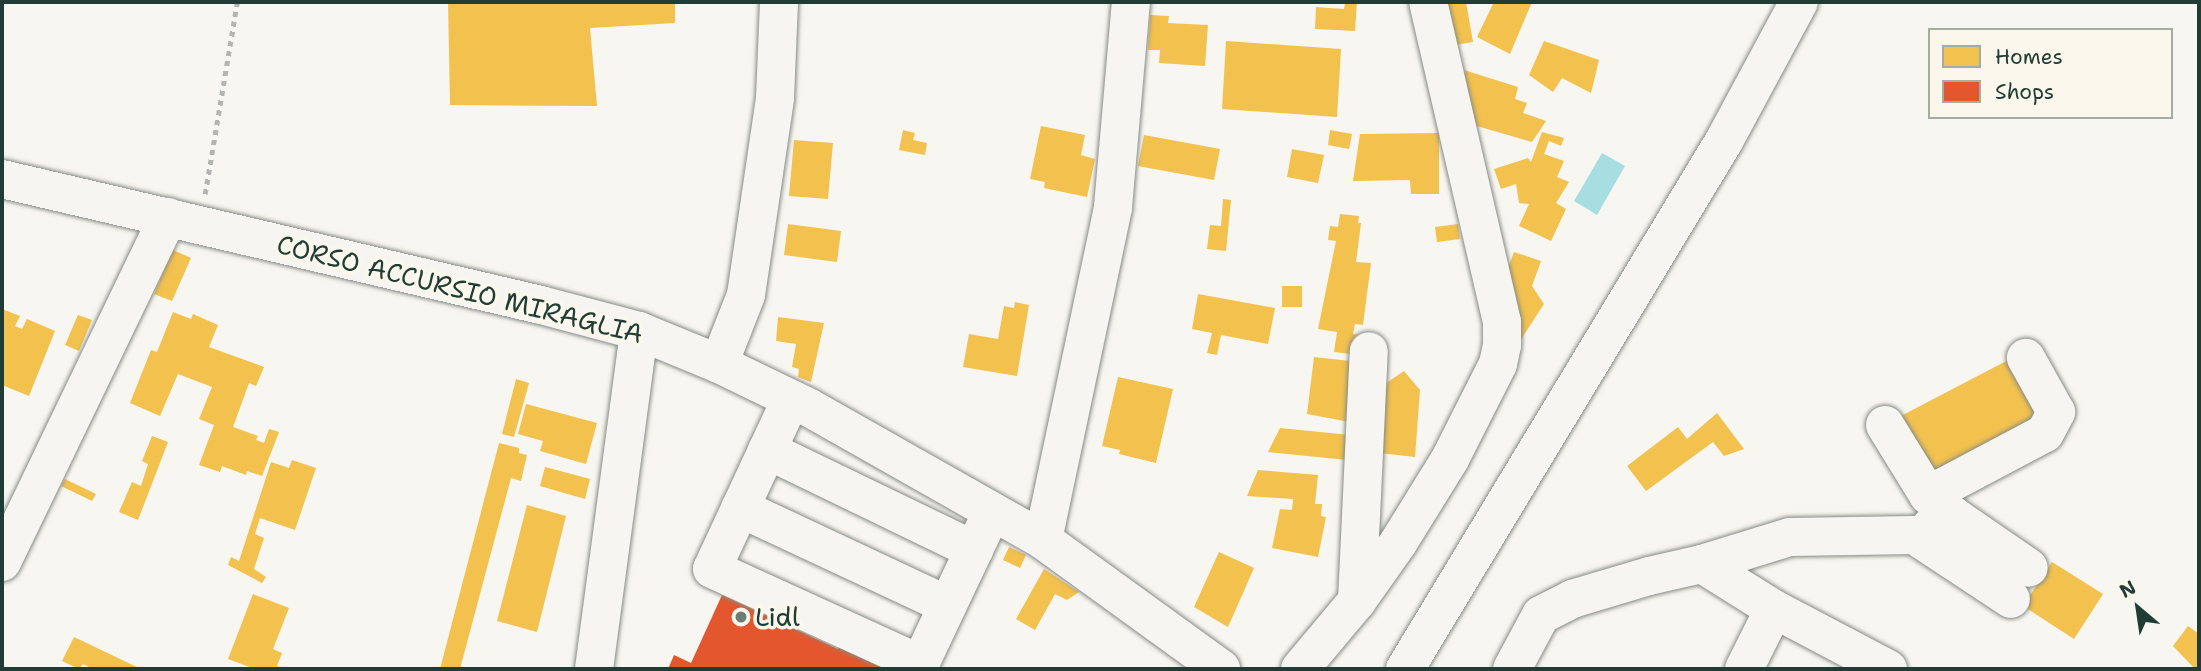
<!DOCTYPE html>
<style>
body{margin:0}
#map{position:relative;width:2201px;height:671px;overflow:hidden;background:#f8f6f0;font-family:"Shantell Sans",sans-serif}
div>[style]{position:absolute}
.water>*{inset:0;background:#a6dee2}
.homes>*{inset:0;background:#f2c14e}
.shops>*{inset:0;background:#e4572e}
.path>*{height:4.5px;margin-top:-2.25px;transform-origin:0;background:repeating-linear-gradient(90deg,#b2b5b1 0 5px,transparent 0 10px)}
.roads{filter:drop-shadow(0 0 2px #868b86) drop-shadow(0 0 2px #868b86)}
.minor>*{height:38px;margin:-19px;padding:0 19px;transform-origin:19px;border-radius:19px;background:#f6f5f1}
.major>*{height:38px;margin:-19px;padding:0 19px;transform-origin:19px;border-radius:19px;background:#f6f5f1}
.dots>*{width:19px;height:19px;translate:-50% -50%;box-sizing:border-box;border:4px solid #fbf7ec;border-radius:50%}
span{translate:-50% -50%;white-space:nowrap;text-align:center;line-height:1.15;-webkit-text-stroke:7px #fbf7ec;paint-order:stroke}
.street-label{font-size:26px;color:#1f3d34}
.poi-label{font-size:26px;color:#1f3d34}
.left{translate:0 -50%;text-align:left}
.frame{position:absolute;inset:0;border:4px solid #1f3d34;pointer-events:none}
.legend{position:absolute;left:1928px;top:28px;width:245px;height:91px;box-sizing:border-box;background:#fbf7ec;border:2px solid #a3ada2;margin:0;padding:9px 12px;list-style:none;font-size:21px;color:#1f3d34}
.legend li{display:flex;align-items:center;gap:14px;height:35px}
.legend b{width:35px;border:2px solid #a3ada2}
.north{position:absolute;left:2103px;top:573px;width:70px;height:70px;-webkit-text-stroke:5px #fbf7ec;paint-order:stroke;rotate:331deg;font-size:19px;font-weight:700;line-height:28px;text-align:center;color:#1f3d34}
.north::after{content:'';display:block;margin:auto;width:24px;height:32px;background:#1f3d34;clip-path:polygon(50% 0,100% 100%,50% 72%,0 100%)}
</style>
<div id="map">
<div class="water">
<i style="clip-path:polygon(1602px 153px,1625px 166px,1597px 215px,1574px 201px)"></i>
</div>
<div class="homes">
<i style="clip-path:polygon(448px 2px,675px 2px,675px 23px,590px 28px,597px 106px,450px 105px)"></i>
<i style="clip-path:polygon(1345px 2px,1357px 2px,1355px 31px,1315px 29px,1316px 7px,1344px 9px)"></i>
<i style="clip-path:polygon(1448px 2px,1466px 2px,1473px 42px,1455px 45px)"></i>
<i style="clip-path:polygon(1494px 2px,1532px 2px,1510px 54px,1477px 37px)"></i>
<i style="clip-path:polygon(1150px 15px,1169px 16px,1168px 23px,1208px 25px,1205px 66px,1159px 63px,1160px 50px,1148px 50px)"></i>
<i style="clip-path:polygon(1226px 41px,1341px 49px,1337px 117px,1222px 109px)"></i>
<i style="clip-path:polygon(1544px 41px,1599px 60px,1591px 93px,1562px 78px,1553px 92px,1529px 75px)"></i>
<i style="clip-path:polygon(1464px 70px,1518px 87px,1515px 99px,1527px 103px,1523px 113px,1546px 121px,1532px 142px,1470px 124px)"></i>
<i style="clip-path:polygon(1041px 126px,1085px 135px,1081px 155px,1095px 159px,1087px 197px,1044px 188px,1045px 182px,1030px 179px)"></i>
<i style="clip-path:polygon(903px 130px,915px 133px,913px 140px,927px 143px,925px 155px,899px 150px)"></i>
<i style="clip-path:polygon(1330px 130px,1352px 134px,1349px 149px,1328px 145px)"></i>
<i style="clip-path:polygon(1542px 132px,1564px 138px,1561px 146px,1549px 141px,1544px 154px,1564px 161px,1557px 177px,1569px 182px,1556px 203px,1566px 209px,1551px 241px,1519px 226px,1529px 204px,1519px 203px,1516px 184px,1501px 189px,1494px 169px,1528px 158px,1531px 162px)"></i>
<i style="clip-path:polygon(1439px 133px,1439px 194px,1411px 194px,1410px 180px,1353px 181px,1360px 134px)"></i>
<i style="clip-path:polygon(1144px 135px,1220px 149px,1214px 180px,1138px 166px)"></i>
<i style="clip-path:polygon(794px 140px,833px 143px,828px 199px,789px 196px)"></i>
<i style="clip-path:polygon(1292px 149px,1324px 155px,1318px 183px,1287px 177px)"></i>
<i style="clip-path:polygon(1223px 199px,1231px 200px,1226px 251px,1207px 249px,1210px 225px,1221px 226px)"></i>
<i style="clip-path:polygon(1340px 214px,1359px 216px,1358px 223px,1361px 223px,1356px 262px,1371px 263px,1363px 325px,1355px 324px,1353px 334px,1362px 335px,1359px 355px,1334px 352px,1337px 332px,1318px 329px,1336px 241px,1328px 240px,1330px 226px,1338px 227px)"></i>
<i style="clip-path:polygon(788px 224px,841px 231px,837px 262px,784px 255px)"></i>
<i style="clip-path:polygon(1458px 224px,1460px 239px,1437px 242px,1435px 227px)"></i>
<i style="clip-path:polygon(173px 250px,191px 258px,172px 301px,154px 294px)"></i>
<i style="clip-path:polygon(1514px 252px,1541px 261px,1532px 286px,1544px 304px,1516px 347px,1501px 287px)"></i>
<i style="clip-path:polygon(1282px 286px,1302px 286px,1302px 307px,1282px 307px)"></i>
<i style="clip-path:polygon(1198px 294px,1275px 308px,1268px 344px,1221px 335px,1217px 355px,1207px 353px,1212px 333px,1192px 329px)"></i>
<i style="clip-path:polygon(1015px 302px,1029px 305px,1017px 376px,963px 367px,969px 334px,998px 339px,1004px 306px,1014px 308px)"></i>
<i style="clip-path:polygon(2px 309px,20px 316px,15px 326px,22px 329px,27px 319px,55px 331px,29px 396px,2px 385px)"></i>
<i style="clip-path:polygon(173px 312px,191px 319px,193px 314px,218px 325px,209px 347px,264px 367px,256px 386px,249px 383px,233px 427px,258px 436px,256px 440px,264px 443px,269px 429px,279px 432px,262px 476px,247px 471px,246px 475px,222px 466px,220px 472px,199px 465px,214px 425px,199px 419px,212px 387px,178px 374px,160px 416px,130px 403px,151px 350px,157px 352px)"></i>
<i style="clip-path:polygon(78px 315px,92px 320px,79px 351px,65px 345px)"></i>
<i style="clip-path:polygon(778px 317px,824px 323px,811px 382px,798px 377px,799px 369px,792px 367px,796px 344px,776px 341px)"></i>
<i style="clip-path:polygon(1314px 357px,1360px 362px,1355px 423px,1307px 414px)"></i>
<i style="clip-path:polygon(2014px 357px,2044px 416px,1929px 475px,1899px 417px)"></i>
<i style="clip-path:polygon(1404px 371px,1420px 390px,1415px 457px,1380px 453px,1382px 386px)"></i>
<i style="clip-path:polygon(1118px 377px,1173px 389px,1156px 463px,1119px 454px,1120px 450px,1102px 446px)"></i>
<i style="clip-path:polygon(516px 379px,529px 383px,514px 437px,502px 434px)"></i>
<i style="clip-path:polygon(526px 404px,597px 423px,586px 464px,540px 451px,543px 441px,518px 434px)"></i>
<i style="clip-path:polygon(1717px 413px,1744px 449px,1724px 456px,1713px 442px,1646px 491px,1627px 466px,1678px 427px,1687px 439px)"></i>
<i style="clip-path:polygon(1280px 428px,1350px 435px,1347px 460px,1268px 452px)"></i>
<i style="clip-path:polygon(152px 436px,168px 442px,138px 520px,119px 512px,132px 482px,141px 486px,148px 464px,142px 461px)"></i>
<i style="clip-path:polygon(499px 443px,519px 448px,519px 453px,527px 455px,521px 481px,511px 478px,460px 669px,440px 669px)"></i>
<i style="clip-path:polygon(292px 460px,316px 468px,295px 530px,260px 518px,255px 534px,264px 538px,254px 569px,266px 577px,262px 583px,228px 565px,231px 557px,239px 561px,271px 462px,289px 468px)"></i>
<i style="clip-path:polygon(545px 467px,590px 479px,585px 499px,540px 486px)"></i>
<i style="clip-path:polygon(1258px 470px,1318px 475px,1315px 504px,1322px 504px,1321px 516px,1326px 517px,1318px 557px,1272px 548px,1280px 509px,1292px 510px,1293px 499px,1247px 496px)"></i>
<i style="clip-path:polygon(65px 479px,96px 494px,92px 501px,61px 486px)"></i>
<i style="clip-path:polygon(527px 505px,566px 516px,537px 632px,497px 621px)"></i>
<i style="clip-path:polygon(1009px 547px,1026px 555px,1020px 568px,1003px 560px)"></i>
<i style="clip-path:polygon(1219px 552px,1254px 568px,1228px 627px,1194px 607px)"></i>
<i style="clip-path:polygon(2052px 562px,2103px 594px,2074px 639px,2023px 606px)"></i>
<i style="clip-path:polygon(1044px 569px,1079px 592px,1067px 600px,1055px 594px,1035px 630px,1016px 619px)"></i>
<i style="clip-path:polygon(253px 594px,289px 608px,273px 649px,282px 653px,277px 666px,285px 669px,255px 669px,228px 659px)"></i>
<i style="clip-path:polygon(2188px 626px,2199px 634px,2199px 669px,2195px 669px,2173px 646px)"></i>
<i style="clip-path:polygon(74px 637px,141px 669px,93px 669px,83px 664px,79px 669px,62px 661px)"></i>
</div>
<div class="shops">
<i style="clip-path:polygon(722px 595px,838px 649px,842px 639px,907px 669px,668px 669px,674px 655px,691px 663px)"></i>
</div>
<div class="path">
<i style="left:205px;top:194px;width:195px;rotate:-80.5deg"></i>
</div>
<div class="roads">
<div class="minor">
<i style="left:2px;top:179px;width:554px;rotate:13.16deg"></i>
<i style="left:541px;top:305px;width:101px;rotate:14.9deg"></i>
<i style="left:639px;top:331px;width:87px;rotate:22.4deg"></i>
<i style="left:719px;top:364px;width:99px;rotate:25.8deg"></i>
<i style="left:808px;top:407px;width:270px;rotate:29.5deg"></i>
<i style="left:1043px;top:540px;width:220px;rotate:35.9deg"></i>
<i style="left:719px;top:364px;width:74px;rotate:-68.6deg"></i>
<i style="left:746px;top:295px;width:199px;rotate:-81.6deg"></i>
<i style="left:775px;top:98px;width:96px;rotate:-87.6deg"></i>
<i style="left:791px;top:399px;width:187px;rotate:114.9deg"></i>
<i style="left:712px;top:569px;width:229px;rotate:24.5deg"></i>
<i style="left:920px;top:664px;width:168px;rotate:-64.7deg"></i>
<i style="left:1885px;top:425px;width:82px;rotate:58.4deg"></i>
<i style="left:767px;top:450px;width:230px;rotate:25.8deg"></i>
<i style="left:740px;top:508px;width:229px;rotate:25.1deg"></i>
<i style="left:1952px;top:515px;width:31px;rotate:-140deg"></i>
<i style="left:1928px;top:495px;width:132px;rotate:-27.9deg"></i>
<i style="left:2045px;top:433px;width:24px;rotate:-62deg"></i>
<i style="left:2056px;top:412px;width:62px;rotate:-119.1deg"></i>
<i style="left:1931px;top:526px;width:24px;rotate:-28deg"></i>
<i style="left:1952px;top:515px;width:93px;rotate:34.5deg"></i>
<i style="left:1043px;top:540px;width:340px;rotate:-78.1deg"></i>
<i style="left:1113px;top:207px;width:206px;rotate:-85deg"></i>
<i style="left:2px;top:562px;width:383px;rotate:-64.3deg"></i>
<i style="left:1702px;top:564px;width:92px;rotate:-17.1deg"></i>
<i style="left:1790px;top:537px;width:124px;rotate:-0.9deg"></i>
<i style="left:1914px;top:535px;width:116px;rotate:33.4deg"></i>
<i style="left:1357px;top:601px;width:250px;rotate:-87.3deg"></i>
<i style="left:594px;top:669px;width:341px;rotate:-82.4deg"></i>
<i style="left:1300px;top:669px;width:89px;rotate:-50deg"></i>
<i style="left:1357px;top:601px;width:71px;rotate:-54.7deg"></i>
<i style="left:1398px;top:543px;width:99px;rotate:-58.2deg"></i>
<i style="left:1450px;top:459px;width:106px;rotate:-63.2deg"></i>
<i style="left:1498px;top:364px;width:19px;rotate:-78deg"></i>
<i style="left:1502px;top:345px;width:23px;rotate:-90deg"></i>
<i style="left:1502px;top:322px;width:328px;rotate:-103deg"></i>
<i style="left:1512px;top:669px;width:61px;rotate:-61.8deg"></i>
<i style="left:1541px;top:615px;width:35px;rotate:-27deg"></i>
<i style="left:1572px;top:599px;width:80px;rotate:-16.6deg"></i>
<i style="left:1649px;top:576px;width:54px;rotate:-12.8deg"></i>
<i style="left:1702px;top:564px;width:85px;rotate:32deg"></i>
<i style="left:1774px;top:609px;width:129px;rotate:27.8deg"></i>
<i style="left:1744px;top:669px;width:67px;rotate:-63.4deg"></i>
</div>
<div class="major">
<i style="left:1405px;top:669px;width:617px;rotate:-58.86deg"></i>
<i style="left:1724px;top:141px;width:158px;rotate:-61.7deg"></i>
</div>
</div>
<div class="dots">
<i style="left:741px;top:617px;background:#6b7e76"></i>
</div>
<div class="street-label">
<span style="left:460px;top:289px;rotate:14deg">CORSO ACCURSIO MIRAGLIA</span>
</div>
<div class="poi-label">
<span class="left" style="left:755px;top:617px">Lidl</span>
</div>
<div class="frame"></div>
<ul class="legend">
<li><b style="height:19px;background:#f2c14e"></b>Homes</li>
<li><b style="height:19px;background:#e4572e"></b>Shops</li>
</ul>
<div class="north">N</div>
</div>
